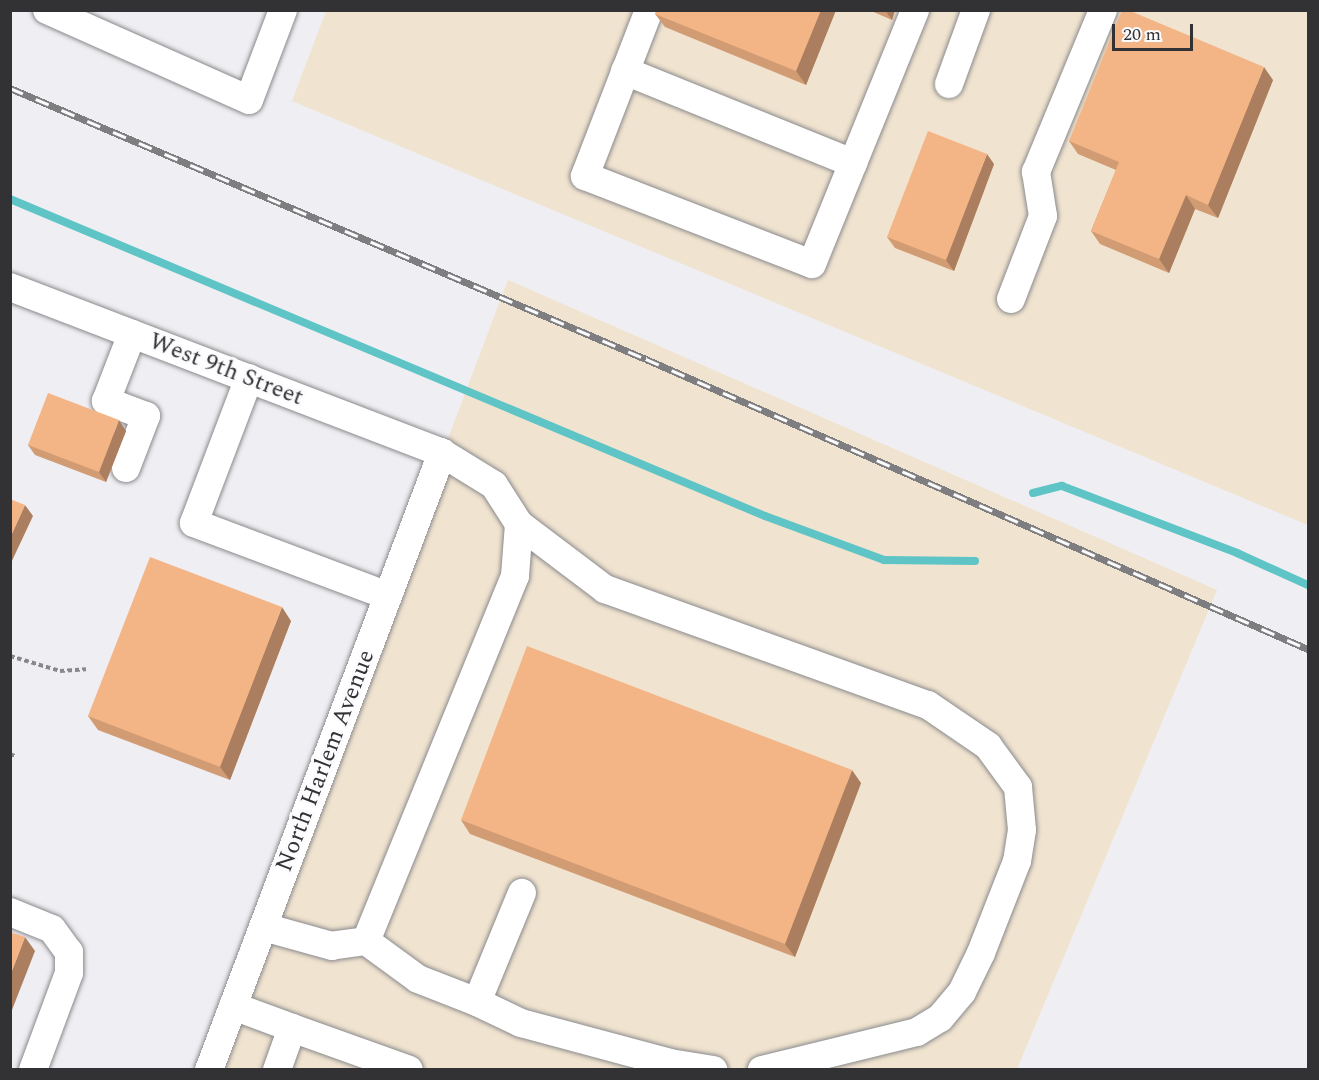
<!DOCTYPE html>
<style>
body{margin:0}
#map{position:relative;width:1319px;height:1080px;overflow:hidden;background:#efeef2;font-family:Spectral,serif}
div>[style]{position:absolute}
.industrial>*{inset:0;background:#f0e3cf}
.stream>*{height:8px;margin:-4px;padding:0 4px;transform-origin:4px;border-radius:4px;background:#5ec4c6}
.path>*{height:4px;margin-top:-2px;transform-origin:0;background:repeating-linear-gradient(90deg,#88878a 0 4.5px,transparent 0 7.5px)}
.roads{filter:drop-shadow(0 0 2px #8a8a8d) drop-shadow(0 0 2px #8a8a8d)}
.minor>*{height:28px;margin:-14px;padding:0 14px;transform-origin:14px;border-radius:14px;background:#fff}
.rail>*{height:7px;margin-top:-3.5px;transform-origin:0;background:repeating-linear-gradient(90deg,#fcfcff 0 14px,#7e7d80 0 28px);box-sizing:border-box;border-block:2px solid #7e7d80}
.wall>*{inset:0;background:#d19b73}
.shaded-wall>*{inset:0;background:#aa7e5e}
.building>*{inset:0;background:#f3b486}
span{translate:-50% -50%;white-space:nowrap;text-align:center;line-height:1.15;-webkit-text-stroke:6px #fcfcff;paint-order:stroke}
.street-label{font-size:24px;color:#323234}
.frame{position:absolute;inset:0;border:12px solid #323234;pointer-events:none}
.scale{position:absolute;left:1112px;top:24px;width:81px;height:27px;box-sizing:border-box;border:3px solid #323234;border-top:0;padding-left:8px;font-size:18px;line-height:21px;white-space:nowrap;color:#323234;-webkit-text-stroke:4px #fcfcff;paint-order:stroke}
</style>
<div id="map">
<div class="industrial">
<i style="clip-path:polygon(326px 11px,1308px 11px,1308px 525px,292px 101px)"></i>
<i style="clip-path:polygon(508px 280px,1217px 590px,1017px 1069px,209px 1070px)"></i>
</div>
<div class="stream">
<i style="left:10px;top:199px;width:819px;rotate:22.78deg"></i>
<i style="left:765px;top:516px;width:127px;rotate:20.3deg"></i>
<i style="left:884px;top:560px;width:91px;rotate:0.6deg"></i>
<i style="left:1033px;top:493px;width:30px;rotate:-14deg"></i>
<i style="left:1062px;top:486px;width:187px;rotate:20.9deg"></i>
<i style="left:1237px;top:553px;width:78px;rotate:24.3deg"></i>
</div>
<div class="path">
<i style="left:10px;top:656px;width:52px;rotate:16.7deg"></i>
<i style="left:60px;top:671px;width:26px;rotate:-4deg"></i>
<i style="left:10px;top:754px;width:5px;rotate:22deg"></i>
</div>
<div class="roads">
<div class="minor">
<i style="left:47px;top:10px;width:221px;rotate:24deg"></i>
<i style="left:249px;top:100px;width:96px;rotate:-69.3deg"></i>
<i style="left:649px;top:10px;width:178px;rotate:111.1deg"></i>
<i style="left:585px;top:176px;width:243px;rotate:21.2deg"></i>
<i style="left:812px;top:264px;width:274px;rotate:-67.9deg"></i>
<i style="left:625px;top:71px;width:246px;rotate:22deg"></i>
<i style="left:949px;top:84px;width:79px;rotate:-70deg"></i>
<i style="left:10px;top:287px;width:463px;rotate:21deg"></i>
<i style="left:442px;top:453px;width:61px;rotate:31.6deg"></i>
<i style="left:494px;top:485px;width:46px;rotate:57.3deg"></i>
<i style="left:519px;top:524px;width:52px;rotate:94.4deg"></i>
<i style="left:515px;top:576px;width:394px;rotate:112.2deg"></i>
<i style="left:366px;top:941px;width:34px;rotate:172deg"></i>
<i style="left:332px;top:946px;width:71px;rotate:-164.4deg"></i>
<i style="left:1011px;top:299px;width:89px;rotate:-68.9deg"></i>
<i style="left:1043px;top:216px;width:45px;rotate:-99deg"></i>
<i style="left:1036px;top:172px;width:175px;rotate:-67.5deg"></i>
<i style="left:249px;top:378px;width:155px;rotate:110.8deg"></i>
<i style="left:194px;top:523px;width:207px;rotate:20.6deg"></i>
<i style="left:126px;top:468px;width:56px;rotate:-69deg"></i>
<i style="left:146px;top:416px;width:43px;rotate:-159.4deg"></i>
<i style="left:106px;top:401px;width:72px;rotate:-68.8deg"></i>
<i style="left:519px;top:524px;width:108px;rotate:37.1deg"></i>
<i style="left:605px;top:589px;width:343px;rotate:19.8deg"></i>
<i style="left:928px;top:705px;width:73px;rotate:34.3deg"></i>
<i style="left:988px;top:746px;width:51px;rotate:53.8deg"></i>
<i style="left:1018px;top:787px;width:43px;rotate:84.7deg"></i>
<i style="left:1022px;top:830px;width:31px;rotate:99deg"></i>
<i style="left:1017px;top:861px;width:99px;rotate:111.4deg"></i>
<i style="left:981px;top:953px;width:43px;rotate:116deg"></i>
<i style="left:962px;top:992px;width:34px;rotate:130deg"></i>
<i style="left:940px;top:1018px;width:27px;rotate:149deg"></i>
<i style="left:917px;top:1032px;width:160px;rotate:166.2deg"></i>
<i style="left:10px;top:912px;width:45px;rotate:22deg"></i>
<i style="left:52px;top:929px;width:29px;rotate:54deg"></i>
<i style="left:69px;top:952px;width:21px;rotate:90deg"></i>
<i style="left:69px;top:973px;width:103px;rotate:110.4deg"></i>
<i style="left:366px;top:941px;width:64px;rotate:36.2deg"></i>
<i style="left:418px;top:979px;width:63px;rotate:21.3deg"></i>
<i style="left:477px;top:1002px;width:118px;rotate:-67.6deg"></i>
<i style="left:477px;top:1002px;width:49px;rotate:25.5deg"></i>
<i style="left:521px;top:1023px;width:154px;rotate:15deg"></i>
<i style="left:670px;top:1063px;width:44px;rotate:9.2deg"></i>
<i style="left:233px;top:1006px;width:63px;rotate:20.4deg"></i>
<i style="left:292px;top:1028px;width:45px;rotate:109.7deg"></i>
<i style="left:292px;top:1028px;width:124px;rotate:19.7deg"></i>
<i style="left:209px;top:1070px;width:660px;rotate:-69.31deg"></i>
</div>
</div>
<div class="rail">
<i style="left:10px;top:88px;width:691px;rotate:23.08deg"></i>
<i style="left:646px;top:359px;width:723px;rotate:23.66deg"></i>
</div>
<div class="wall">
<i style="clip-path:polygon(836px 10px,806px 85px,665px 27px,655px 14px)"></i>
<i style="clip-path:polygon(869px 10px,895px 10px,892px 20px)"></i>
<i style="clip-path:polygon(1273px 80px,1218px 218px,1195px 209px,1169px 273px,1100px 244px,1091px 231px,1116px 170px,1078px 154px,1069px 141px)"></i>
<i style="clip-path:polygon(994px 164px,954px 271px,895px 248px,887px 237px)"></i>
<i style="clip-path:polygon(126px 431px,106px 482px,35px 455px,28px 445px)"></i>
<i style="clip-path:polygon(291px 621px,230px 780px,98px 730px,88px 716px)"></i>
<i style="clip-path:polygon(861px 783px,795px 957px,470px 834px,461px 820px)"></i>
</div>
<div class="shaded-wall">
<i style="clip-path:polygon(821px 10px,836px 10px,806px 85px,796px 71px)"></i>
<i style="clip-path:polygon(885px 10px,895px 10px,892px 20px)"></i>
<i style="clip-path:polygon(1264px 67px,1273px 80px,1218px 218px,1208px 205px)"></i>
<i style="clip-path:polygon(987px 154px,994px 164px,954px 271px,946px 260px)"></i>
<i style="clip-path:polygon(1186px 195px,1195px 209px,1169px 273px,1159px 259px)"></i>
<i style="clip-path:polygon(119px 420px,126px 431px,106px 482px,99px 472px)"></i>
<i style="clip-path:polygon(25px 505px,33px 516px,10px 565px,10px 538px)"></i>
<i style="clip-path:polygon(282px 607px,291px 621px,230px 780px,220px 767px)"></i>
<i style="clip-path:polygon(852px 770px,861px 783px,795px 957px,785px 944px)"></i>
<i style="clip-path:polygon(25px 937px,35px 951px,10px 1015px,10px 976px)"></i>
</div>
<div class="building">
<i style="clip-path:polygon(656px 10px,821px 10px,796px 71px,655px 14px)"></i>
<i style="clip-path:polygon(1122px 10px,1128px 10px,1264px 67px,1208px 205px,1186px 195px,1159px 259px,1091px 231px,1119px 162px,1069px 141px)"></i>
<i style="clip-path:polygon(928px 131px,987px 154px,946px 260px,887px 237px)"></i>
<i style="clip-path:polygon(48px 393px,119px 420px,99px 472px,28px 445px)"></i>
<i style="clip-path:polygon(10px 499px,25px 505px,10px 538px)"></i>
<i style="clip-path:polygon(150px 557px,282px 607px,220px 767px,88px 716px)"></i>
<i style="clip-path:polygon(527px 646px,852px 770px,785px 944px,461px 820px)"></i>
<i style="clip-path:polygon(10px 932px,25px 937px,10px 976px)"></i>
</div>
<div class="street-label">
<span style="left:226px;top:370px;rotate:21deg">West 9th Street</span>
<span style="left:326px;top:761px;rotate:-69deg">North Harlem Avenue</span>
</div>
<div class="frame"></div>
<div class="scale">20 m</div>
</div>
